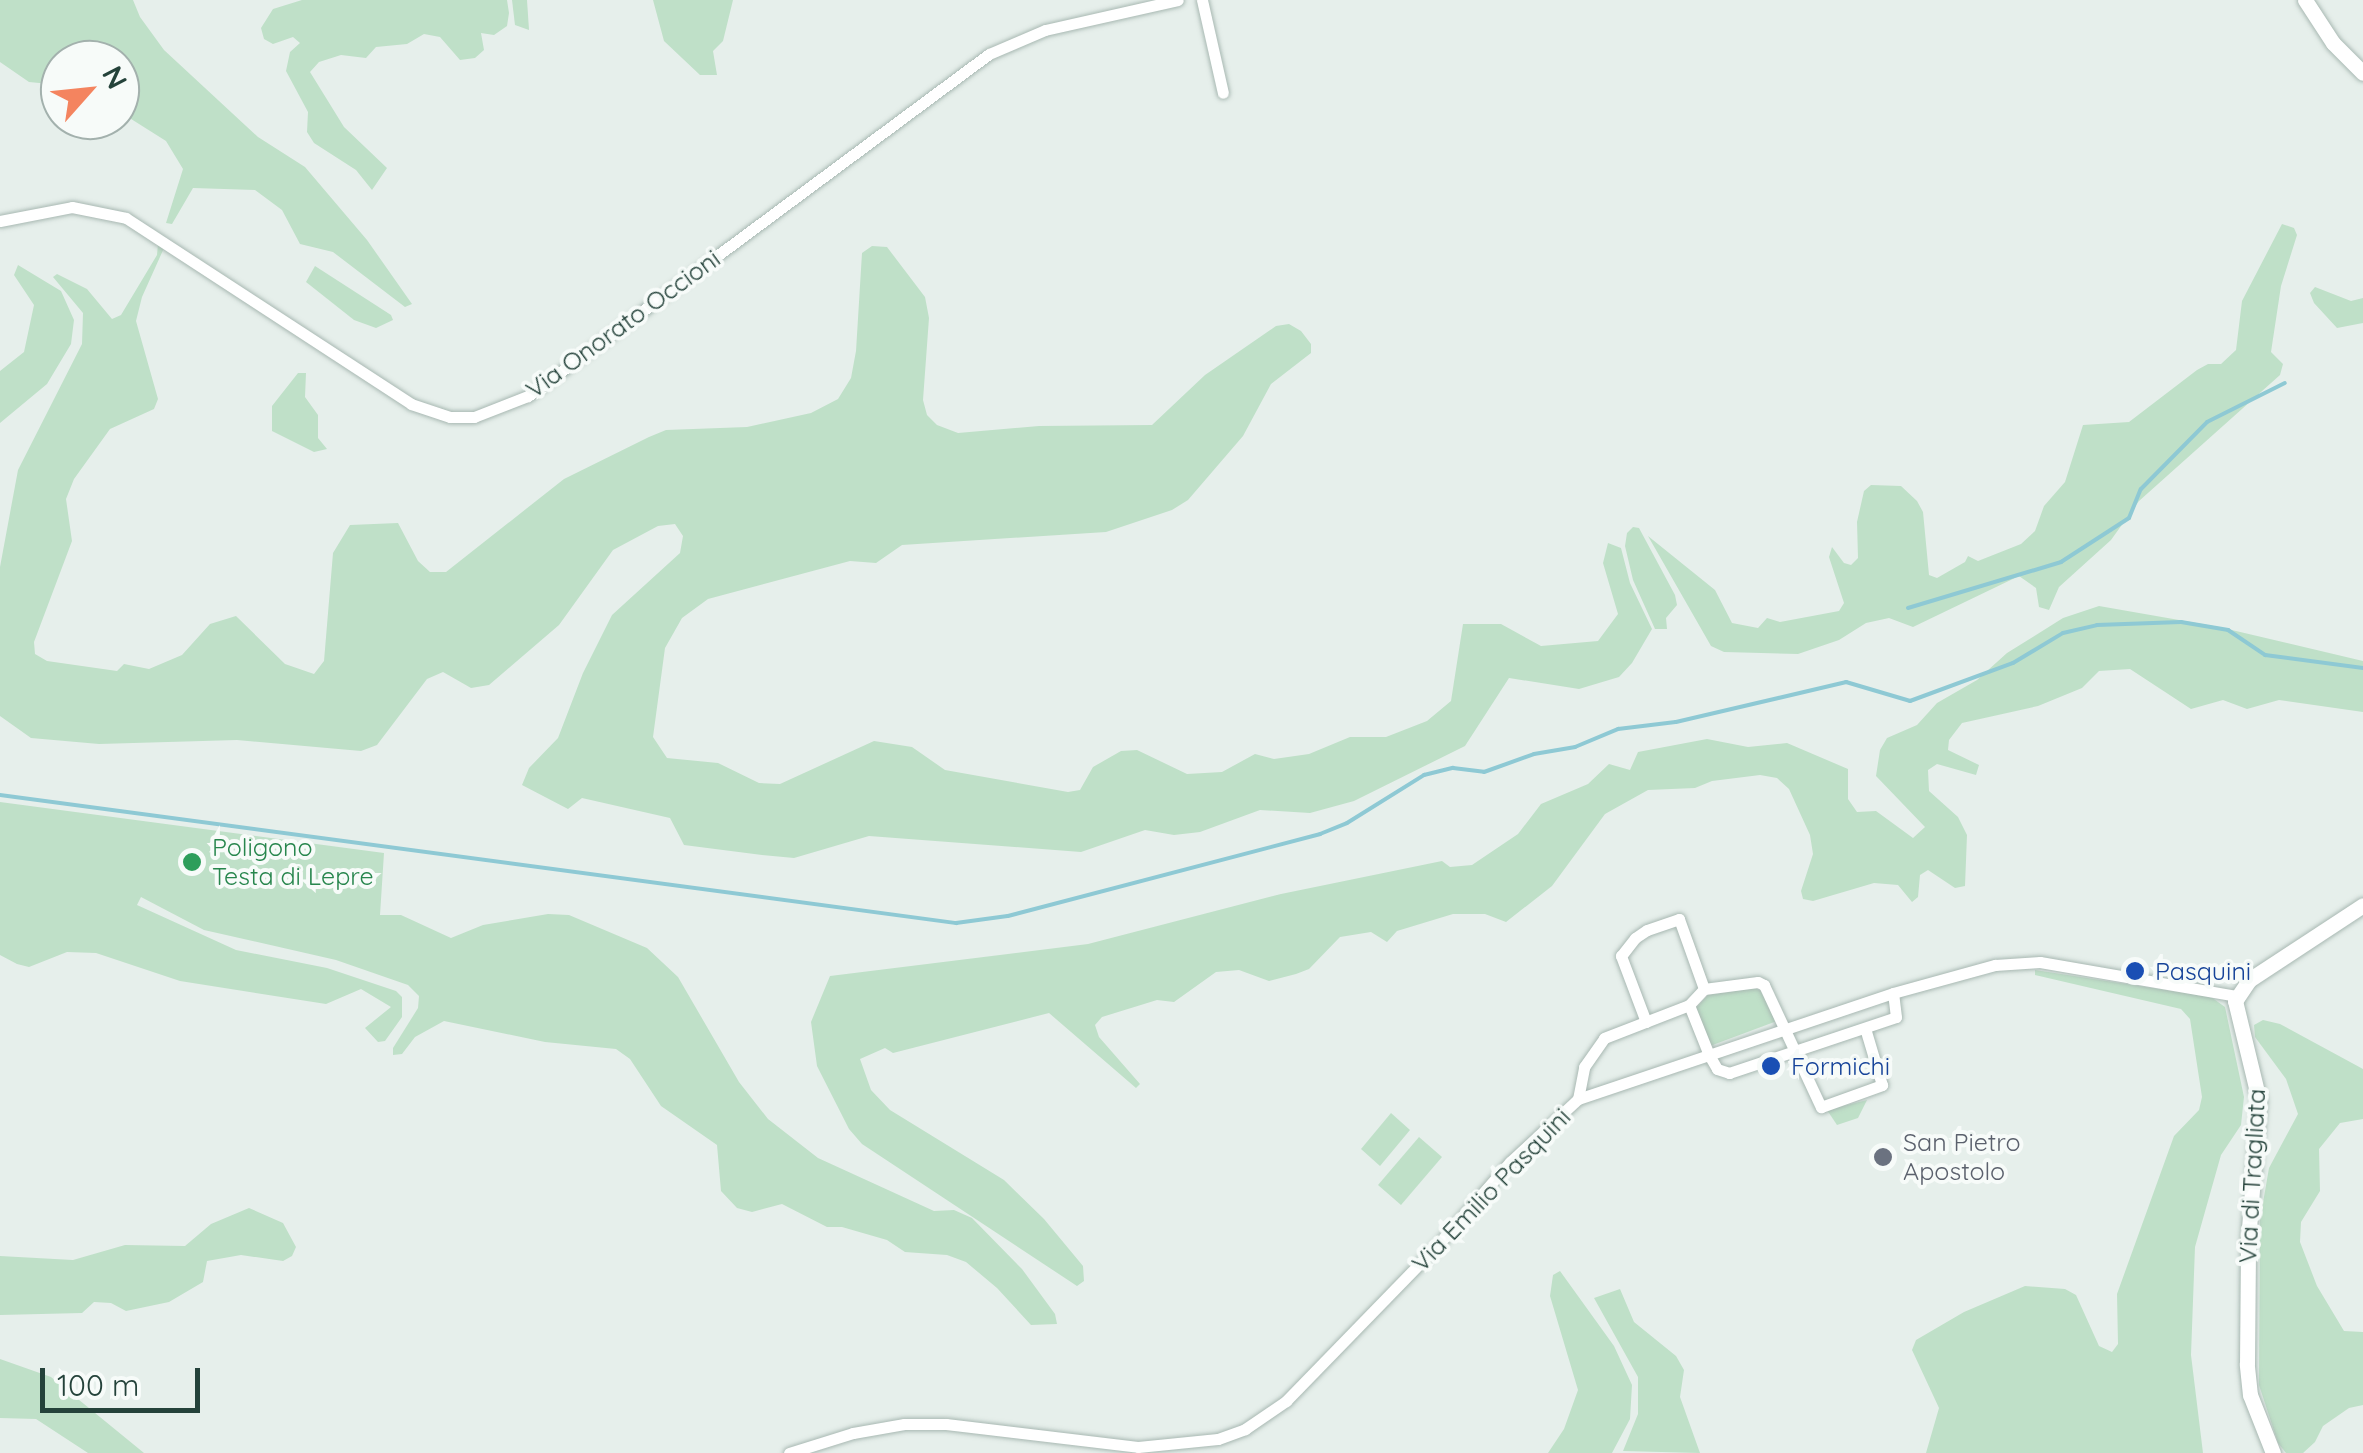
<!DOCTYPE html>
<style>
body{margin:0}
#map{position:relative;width:2363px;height:1453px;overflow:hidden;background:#e6efeb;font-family:Quicksand,sans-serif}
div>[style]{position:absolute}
.green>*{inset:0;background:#bfe0c8}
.stream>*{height:4px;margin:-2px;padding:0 2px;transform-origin:2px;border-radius:2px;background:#8ec9d4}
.roads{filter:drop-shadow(0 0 2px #a8b8b2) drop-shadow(0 0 2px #a8b8b2)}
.minor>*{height:11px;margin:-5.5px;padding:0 5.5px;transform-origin:5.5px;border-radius:5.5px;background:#fff}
.tertiary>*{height:15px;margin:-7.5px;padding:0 7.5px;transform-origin:7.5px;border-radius:7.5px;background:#fff}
.dots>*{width:28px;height:28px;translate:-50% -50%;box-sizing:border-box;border:5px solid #f7fbf9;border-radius:50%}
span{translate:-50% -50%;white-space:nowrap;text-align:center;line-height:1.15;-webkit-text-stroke:8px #f7fbf9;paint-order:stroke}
.street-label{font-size:25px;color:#24423a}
.leisure-label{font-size:25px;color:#27864d}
.left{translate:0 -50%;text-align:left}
.transit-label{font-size:25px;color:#164399}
.worship-label{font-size:25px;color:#5b616d}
.north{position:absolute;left:40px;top:40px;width:100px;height:100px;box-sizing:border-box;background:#f7fbf9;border:2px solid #a3b1ad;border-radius:50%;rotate:63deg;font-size:28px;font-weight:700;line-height:40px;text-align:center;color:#24423a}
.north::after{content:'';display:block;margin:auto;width:35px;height:45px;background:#f4845f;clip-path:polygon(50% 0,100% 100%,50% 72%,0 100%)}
.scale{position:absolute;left:40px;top:1368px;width:160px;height:45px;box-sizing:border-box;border:5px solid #24423a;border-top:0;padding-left:12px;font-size:30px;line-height:35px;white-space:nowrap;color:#24423a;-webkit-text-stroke:8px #f7fbf9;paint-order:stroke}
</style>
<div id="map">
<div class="green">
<i style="clip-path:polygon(0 0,133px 0,140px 17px,164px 50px,258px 137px,305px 167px,367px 240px,412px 304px,405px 307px,333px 252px,300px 244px,282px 210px,255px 190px,193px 188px,172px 224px,166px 223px,183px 169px,166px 141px,120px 112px,120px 60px,60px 60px,60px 85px,29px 82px,0 62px)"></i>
<i style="clip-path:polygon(302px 0,507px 0,509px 13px,507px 26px,494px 35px,481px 33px,484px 50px,475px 58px,460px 60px,440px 37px,424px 34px,407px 44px,376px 47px,366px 58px,341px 55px,319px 62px,310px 72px,344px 127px,387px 168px,372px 190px,356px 170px,314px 143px,307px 132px,308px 112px,286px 71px,290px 52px,300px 43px,293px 37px,273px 44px,264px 39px,261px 28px,273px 9px)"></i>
<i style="clip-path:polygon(512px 0,527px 0,529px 30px,515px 25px)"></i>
<i style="clip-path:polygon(653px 0,733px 0,723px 41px,713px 51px,717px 75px,700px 75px,664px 41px)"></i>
<i style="clip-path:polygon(2282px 224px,2294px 228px,2297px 235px,2281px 286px,2271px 352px,2283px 364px,2280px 375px,2139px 501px,2111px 540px,2059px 587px,2049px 610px,2039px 607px,2036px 588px,2019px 576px,1913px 627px,1889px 618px,1866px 623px,1839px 640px,1798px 654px,1724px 652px,1711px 646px,1648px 536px,1715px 590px,1732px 623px,1758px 628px,1767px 618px,1780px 622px,1839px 611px,1844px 603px,1829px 557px,1832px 547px,1844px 563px,1851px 565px,1858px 558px,1857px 522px,1864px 491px,1871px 485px,1901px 486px,1917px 501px,1923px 512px,1929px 575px,1937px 578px,1965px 562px,1968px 556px,1978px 561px,2021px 544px,2035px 531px,2044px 506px,2065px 482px,2083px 425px,2129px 422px,2197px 370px,2208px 364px,2221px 364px,2236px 350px,2242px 301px)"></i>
<i style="clip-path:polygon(158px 244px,164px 248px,142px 297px,136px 321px,158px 399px,154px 409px,110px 429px,74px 479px,66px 499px,72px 541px,34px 642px,35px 654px,47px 661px,117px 671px,124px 664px,149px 669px,182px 655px,210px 624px,236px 616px,285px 664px,314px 674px,324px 661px,333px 553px,350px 525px,398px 523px,418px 561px,430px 572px,446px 572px,564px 479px,649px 437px,666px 430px,747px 427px,811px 413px,838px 399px,851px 378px,856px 351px,862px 253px,872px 246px,887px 247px,925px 297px,929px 318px,923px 400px,927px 415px,937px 425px,958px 433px,1039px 426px,1152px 425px,1205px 375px,1276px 326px,1289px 324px,1301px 331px,1311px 344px,1311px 353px,1271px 384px,1243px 436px,1188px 500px,1172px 510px,1106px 532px,902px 545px,876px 563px,850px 561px,708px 599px,682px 618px,665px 648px,653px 737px,667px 758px,718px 763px,759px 783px,780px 784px,874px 741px,912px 747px,945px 770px,1068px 792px,1080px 790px,1093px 767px,1121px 751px,1137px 750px,1187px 774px,1222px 772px,1255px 754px,1274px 759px,1309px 754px,1350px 737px,1386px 737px,1427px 721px,1451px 701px,1463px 624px,1501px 624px,1541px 646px,1598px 641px,1618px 614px,1603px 563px,1608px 543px,1621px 548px,1630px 583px,1652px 629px,1632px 663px,1619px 677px,1579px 689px,1509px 678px,1465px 746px,1354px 801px,1310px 813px,1260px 810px,1200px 832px,1174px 835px,1145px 830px,1081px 852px,869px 836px,794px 858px,762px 855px,684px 845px,670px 818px,582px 798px,568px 809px,522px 785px,529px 768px,558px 738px,583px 673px,612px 615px,680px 553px,683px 536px,675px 524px,658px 526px,613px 550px,559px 625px,489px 685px,471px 688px,443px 672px,427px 679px,377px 745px,361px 751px,237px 740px,99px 744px,31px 738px,0 716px,0 567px,18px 470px,82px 344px,83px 313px,53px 277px,57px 274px,87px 289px,112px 319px,121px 315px,157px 255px)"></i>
<i style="clip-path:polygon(18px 265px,61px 291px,74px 320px,71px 344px,47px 384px,0 423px,0 371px,24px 352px,34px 305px,14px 275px)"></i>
<i style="clip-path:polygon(315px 266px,391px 315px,393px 320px,376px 328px,354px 320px,306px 282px)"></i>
<i style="clip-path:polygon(2315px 287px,2351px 301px,2363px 298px,2363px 323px,2337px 328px,2314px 303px,2310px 293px)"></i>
<i style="clip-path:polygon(298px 373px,306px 373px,305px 397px,318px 415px,318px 438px,327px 449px,314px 452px,272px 431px,272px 406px)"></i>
<i style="clip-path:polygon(1633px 527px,1639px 528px,1675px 595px,1677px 605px,1666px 618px,1667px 629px,1655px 629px,1633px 580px,1625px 546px,1627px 533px)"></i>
<i style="clip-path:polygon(2099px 606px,2219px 627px,2363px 661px,2363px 712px,2279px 700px,2247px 709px,2223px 700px,2191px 709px,2130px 669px,2099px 671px,2082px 688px,2038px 706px,1962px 723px,1949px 740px,1948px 750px,1979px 765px,1976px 775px,1937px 764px,1928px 770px,1929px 791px,1958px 817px,1967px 835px,1965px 886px,1955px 888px,1928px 870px,1920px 875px,1918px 897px,1912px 902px,1898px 885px,1874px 883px,1813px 901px,1803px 899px,1801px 891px,1813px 854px,1810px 835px,1789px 789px,1777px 778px,1760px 775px,1712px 781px,1695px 788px,1648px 790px,1605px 814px,1552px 886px,1506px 922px,1485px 914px,1453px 914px,1397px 931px,1387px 942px,1371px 932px,1340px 937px,1309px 969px,1296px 974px,1269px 981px,1239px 970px,1216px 972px,1174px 1002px,1157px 1000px,1102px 1017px,1095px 1025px,1099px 1037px,1140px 1084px,1136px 1088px,1049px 1013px,893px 1053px,885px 1048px,860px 1059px,871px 1090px,890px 1110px,1004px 1180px,1044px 1219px,1083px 1266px,1084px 1281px,1077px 1286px,862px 1144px,849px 1129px,817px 1066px,811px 1022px,830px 976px,1088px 944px,1281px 894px,1442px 861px,1450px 867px,1472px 865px,1518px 834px,1541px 804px,1588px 784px,1609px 764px,1630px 770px,1638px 752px,1707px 739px,1748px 747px,1787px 743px,1848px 769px,1848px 799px,1857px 812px,1876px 811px,1913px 838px,1925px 827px,1876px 776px,1880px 750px,1887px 738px,1917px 725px,1937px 703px,1977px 680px,2007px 653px,2063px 618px)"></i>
<i style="clip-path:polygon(0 802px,384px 853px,380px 915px,401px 915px,451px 938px,483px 925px,548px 914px,569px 915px,647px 948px,678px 977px,739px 1082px,768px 1119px,818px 1158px,934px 1211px,954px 1210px,972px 1218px,1022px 1269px,1055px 1314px,1057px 1324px,1031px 1325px,997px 1288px,966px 1262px,947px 1255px,905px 1252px,887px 1240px,842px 1227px,827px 1227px,782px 1204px,752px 1212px,737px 1208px,721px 1191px,717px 1145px,661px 1106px,630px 1059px,616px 1049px,545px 1042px,444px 1021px,415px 1037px,402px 1054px,393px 1055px,393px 1048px,418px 1008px,419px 996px,408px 985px,336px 960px,204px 930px,141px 897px,137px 905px,236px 950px,327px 968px,396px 991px,402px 997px,402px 1017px,385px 1041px,378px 1042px,365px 1028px,391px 1007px,361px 989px,326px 1004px,180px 981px,96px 953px,67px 952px,29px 967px,17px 964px,0 955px)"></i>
<i style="clip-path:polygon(2035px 970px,2211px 997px,2225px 1007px,2244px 1097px,2241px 1125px,2221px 1155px,2195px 1247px,2191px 1355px,2203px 1453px,1926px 1453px,1939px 1408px,1912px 1350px,1916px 1340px,1964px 1312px,2025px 1286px,2065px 1289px,2076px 1295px,2099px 1346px,2112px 1352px,2118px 1344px,2117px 1294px,2174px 1136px,2199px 1110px,2202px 1097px,2190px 1019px,2181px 1009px,2035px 975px)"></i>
<i style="clip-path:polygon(1754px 988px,1764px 992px,1777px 1021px,1710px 1046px,1696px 1008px,1708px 995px)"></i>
<i style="clip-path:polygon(2263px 1020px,2280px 1024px,2363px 1069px,2363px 1119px,2340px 1123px,2319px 1149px,2320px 1191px,2301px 1222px,2300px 1242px,2317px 1286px,2344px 1331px,2363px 1332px,2363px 1405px,2349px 1408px,2323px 1426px,2315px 1442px,2303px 1453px,2286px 1453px,2278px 1443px,2259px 1385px,2260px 1220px,2269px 1168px,2298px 1114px,2286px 1079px,2255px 1037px,2254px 1025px)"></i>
<i style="clip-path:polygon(1867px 1100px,1858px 1118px,1837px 1125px,1827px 1110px)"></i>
<i style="clip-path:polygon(1391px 1113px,1410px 1130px,1380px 1166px,1361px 1149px)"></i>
<i style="clip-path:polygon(1419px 1137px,1442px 1157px,1401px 1205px,1378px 1185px)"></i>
<i style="clip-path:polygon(249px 1208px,283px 1223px,296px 1247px,292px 1256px,283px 1261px,241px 1255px,207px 1261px,203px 1282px,169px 1302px,126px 1311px,111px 1303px,94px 1302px,82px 1313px,0 1315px,0 1256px,73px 1260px,125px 1245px,185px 1246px,211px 1224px)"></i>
<i style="clip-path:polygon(1560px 1271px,1614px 1346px,1632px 1385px,1630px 1419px,1612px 1453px,1548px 1453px,1564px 1429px,1578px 1390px,1550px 1296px,1553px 1275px)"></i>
<i style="clip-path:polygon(1620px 1289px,1634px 1322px,1676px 1356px,1684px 1370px,1680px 1397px,1700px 1453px,1623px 1451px,1638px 1414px,1638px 1377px,1594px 1298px)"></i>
<i style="clip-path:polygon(0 1359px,51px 1377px,144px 1453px,88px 1453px,36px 1419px,0 1418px)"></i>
</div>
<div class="stream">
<i style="left:1908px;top:608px;width:160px;rotate:-16.7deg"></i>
<i style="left:2061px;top:562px;width:81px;rotate:-32.9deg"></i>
<i style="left:2129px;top:518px;width:31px;rotate:-68deg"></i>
<i style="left:2141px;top:489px;width:94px;rotate:-45.4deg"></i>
<i style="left:2207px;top:422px;width:87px;rotate:-26.6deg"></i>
<i style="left:0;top:795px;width:965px;rotate:7.63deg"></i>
<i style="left:956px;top:923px;width:52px;rotate:-7.7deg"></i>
<i style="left:1008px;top:916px;width:323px;rotate:-14.7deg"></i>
<i style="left:1320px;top:834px;width:29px;rotate:-22deg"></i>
<i style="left:1347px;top:823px;width:91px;rotate:-31.9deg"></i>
<i style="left:1424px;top:775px;width:30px;rotate:-14deg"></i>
<i style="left:1453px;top:768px;width:31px;rotate:7deg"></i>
<i style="left:1484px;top:772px;width:53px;rotate:-19.8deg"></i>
<i style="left:1534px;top:754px;width:42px;rotate:-9.7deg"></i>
<i style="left:1575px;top:747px;width:47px;rotate:-22.7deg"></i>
<i style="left:1618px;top:729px;width:58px;rotate:-6.9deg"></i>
<i style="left:1676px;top:722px;width:175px;rotate:-13.2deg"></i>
<i style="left:1846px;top:682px;width:67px;rotate:16.5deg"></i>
<i style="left:1910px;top:701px;width:110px;rotate:-20.3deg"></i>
<i style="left:2013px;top:663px;width:58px;rotate:-31deg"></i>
<i style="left:2063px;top:633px;width:35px;rotate:-13deg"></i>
<i style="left:2097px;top:625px;width:84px;rotate:-2deg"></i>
<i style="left:2181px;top:622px;width:48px;rotate:9.7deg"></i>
<i style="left:2228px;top:630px;width:45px;rotate:34deg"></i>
<i style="left:2265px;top:655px;width:99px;rotate:7.6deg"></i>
</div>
<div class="roads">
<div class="minor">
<i style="left:1202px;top:0;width:95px;rotate:77.3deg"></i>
<i style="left:0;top:221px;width:73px;rotate:-11deg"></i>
<i style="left:72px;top:207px;width:55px;rotate:11.5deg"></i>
<i style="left:126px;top:218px;width:340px;rotate:33.1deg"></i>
<i style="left:411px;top:404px;width:41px;rotate:18.4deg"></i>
<i style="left:450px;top:417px;width:24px"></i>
<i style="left:474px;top:417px;width:58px;rotate:-21.3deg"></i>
<i style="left:528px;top:396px;width:574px;rotate:-36.57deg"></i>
<i style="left:989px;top:54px;width:61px;rotate:-23.2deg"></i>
<i style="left:1045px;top:30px;width:136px;rotate:-12.7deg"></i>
<i style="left:1689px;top:1005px;width:22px;rotate:-47deg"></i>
<i style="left:1704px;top:989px;width:54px;rotate:-7.4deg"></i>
<i style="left:1758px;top:982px;width:7px;rotate:27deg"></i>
<i style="left:1764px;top:985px;width:135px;rotate:65deg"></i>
<i style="left:1821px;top:1107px;width:65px;rotate:-19.8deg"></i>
<i style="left:1882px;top:1085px;width:59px;rotate:-106.6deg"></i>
<i style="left:1646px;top:1022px;width:71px;rotate:-110.7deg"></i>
<i style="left:1621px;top:956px;width:23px;rotate:-52deg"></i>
<i style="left:1635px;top:938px;width:14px;rotate:-34deg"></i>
<i style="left:1647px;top:930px;width:34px;rotate:-19deg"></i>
<i style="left:1679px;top:919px;width:74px;rotate:70.3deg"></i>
<i style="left:1578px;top:1099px;width:33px;rotate:-79deg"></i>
<i style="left:1584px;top:1067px;width:35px;rotate:-55deg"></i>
<i style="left:1604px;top:1038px;width:91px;rotate:-21.2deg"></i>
<i style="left:1689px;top:1005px;width:54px;rotate:68.2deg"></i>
<i style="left:1709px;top:1055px;width:16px;rotate:60deg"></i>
<i style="left:1717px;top:1069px;width:13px;rotate:18deg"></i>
<i style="left:1729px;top:1073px;width:176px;rotate:-18.5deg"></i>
<i style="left:1896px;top:1017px;width:24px;rotate:-97deg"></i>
<i style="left:789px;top:1453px;width:67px;rotate:-17.4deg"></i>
<i style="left:853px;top:1433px;width:52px;rotate:-10deg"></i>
<i style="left:904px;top:1424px;width:42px"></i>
<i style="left:946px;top:1424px;width:193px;rotate:6.8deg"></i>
<i style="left:1138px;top:1447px;width:80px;rotate:-5.7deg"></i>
<i style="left:1218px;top:1439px;width:29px;rotate:-20deg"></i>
<i style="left:1245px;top:1429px;width:50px;rotate:-34.3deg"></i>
<i style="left:1286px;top:1401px;width:215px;rotate:-45.8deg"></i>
<i style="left:1436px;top:1247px;width:113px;rotate:-49deg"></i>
<i style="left:1510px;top:1162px;width:93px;rotate:-42.8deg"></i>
<i style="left:1578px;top:1099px;width:332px;rotate:-18.6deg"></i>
<i style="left:1893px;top:993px;width:106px;rotate:-15.4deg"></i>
<i style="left:1995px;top:965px;width:45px;rotate:-3.8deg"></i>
<i style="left:2040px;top:962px;width:199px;rotate:9.8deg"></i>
</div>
<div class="tertiary">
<i style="left:2305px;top:0;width:51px;rotate:56.9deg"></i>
<i style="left:2333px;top:43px;width:42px;rotate:45deg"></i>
<i style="left:2273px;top:1453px;width:62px;rotate:-111.6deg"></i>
<i style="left:2250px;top:1395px;width:31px;rotate:-96deg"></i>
<i style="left:2247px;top:1364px;width:123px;rotate:-89.5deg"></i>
<i style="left:2248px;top:1241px;width:141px;rotate:-85.5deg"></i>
<i style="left:2259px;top:1100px;width:102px;rotate:-103.6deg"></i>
<i style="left:2235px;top:1001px;width:25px;rotate:-56deg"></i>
<i style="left:2249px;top:980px;width:136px;rotate:-33.3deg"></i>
</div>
</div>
<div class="dots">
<i style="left:192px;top:862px;background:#2e9e5b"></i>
<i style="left:2135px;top:971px;background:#1a4fb4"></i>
<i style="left:1771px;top:1066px;background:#1a4fb4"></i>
<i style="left:1883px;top:1157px;background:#6b7280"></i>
</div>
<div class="street-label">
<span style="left:623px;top:324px;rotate:-36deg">Via Onorato Occioni</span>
<span style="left:2252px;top:1176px;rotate:-87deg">Via di Tragliata</span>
<span style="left:1491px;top:1190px;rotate:-46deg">Via Emilio Pasquini</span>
</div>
<div class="leisure-label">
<span class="left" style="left:212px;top:862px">Poligono<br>Testa di Lepre</span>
</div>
<div class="transit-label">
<span class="left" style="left:2155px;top:971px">Pasquini</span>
<span class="left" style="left:1791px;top:1066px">Formichi</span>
</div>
<div class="worship-label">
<span class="left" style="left:1903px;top:1157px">San Pietro<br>Apostolo</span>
</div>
<div class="north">N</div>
<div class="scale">100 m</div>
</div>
